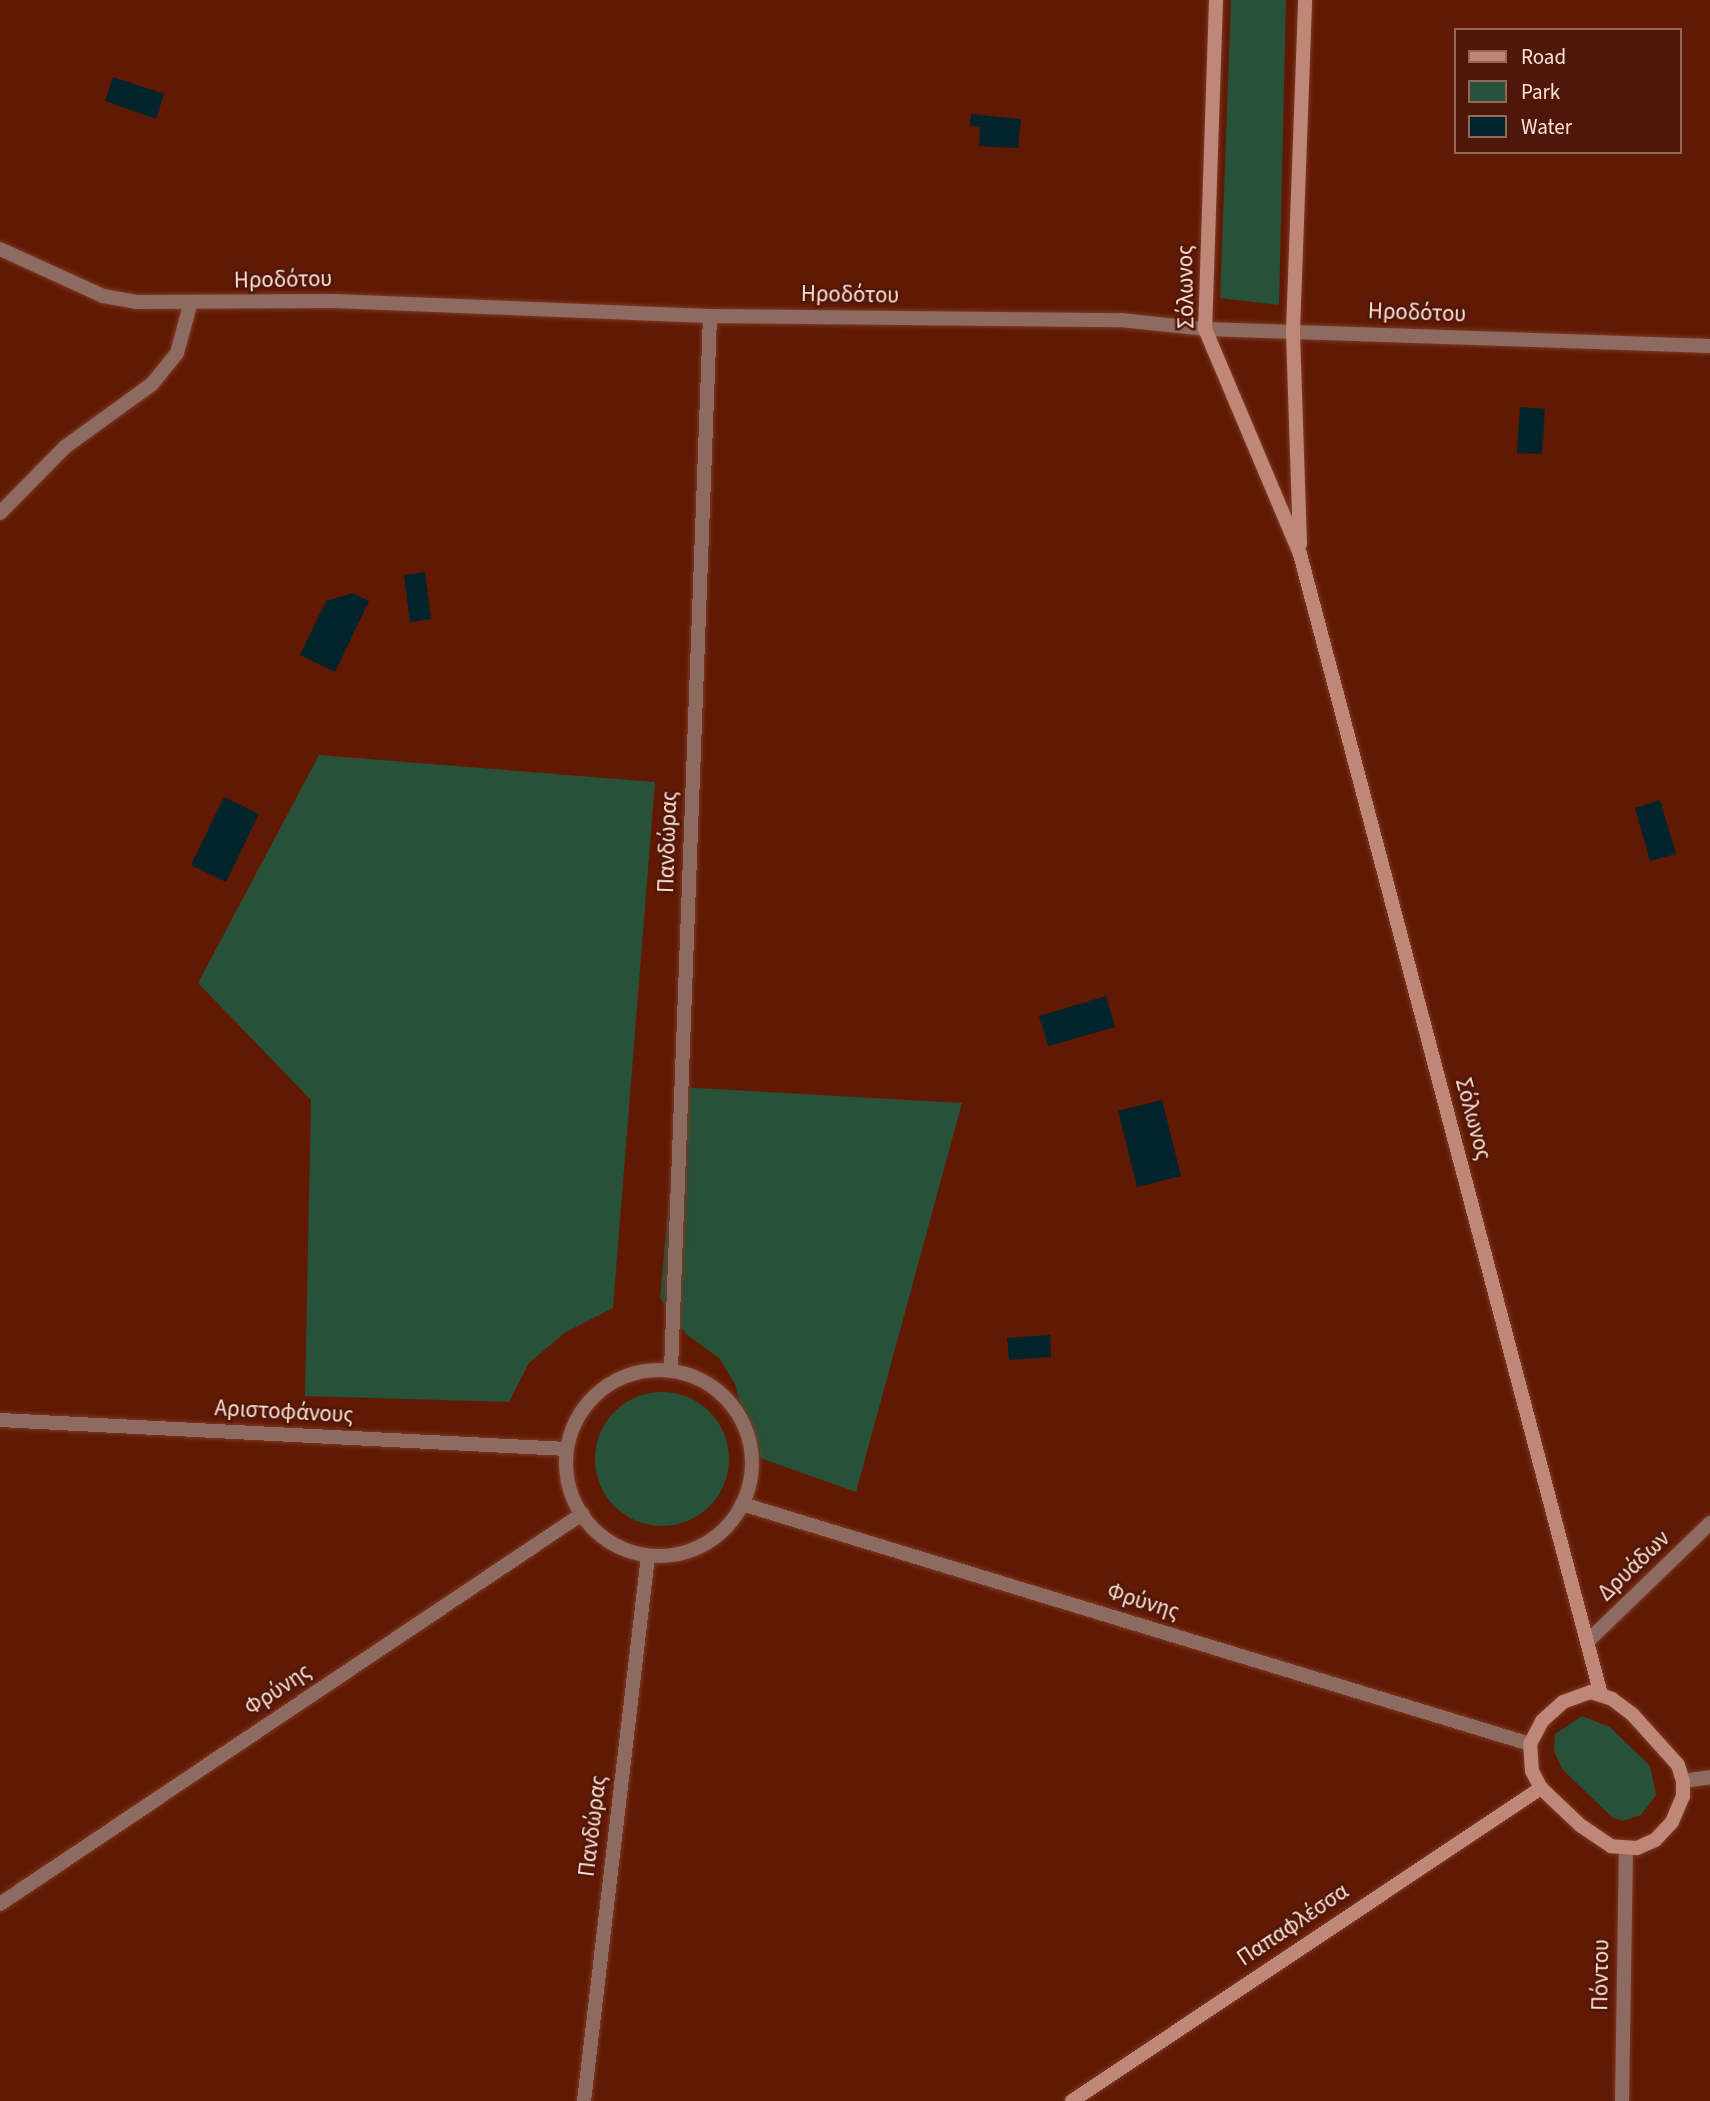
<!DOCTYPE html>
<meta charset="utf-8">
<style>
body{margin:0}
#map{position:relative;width:1710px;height:2101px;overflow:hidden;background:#621903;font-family:"Source Sans 3",sans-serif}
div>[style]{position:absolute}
.green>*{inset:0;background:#275138}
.round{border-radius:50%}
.water>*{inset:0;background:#01242b}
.roads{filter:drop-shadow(0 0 2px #7b3925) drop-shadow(0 0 2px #7b3925)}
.street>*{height:14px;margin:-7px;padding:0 7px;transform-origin:7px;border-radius:7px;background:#8d6b61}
.street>.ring{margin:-7px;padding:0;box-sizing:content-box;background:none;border:14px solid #8d6b61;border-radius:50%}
.secondary>*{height:14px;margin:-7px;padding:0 7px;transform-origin:7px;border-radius:7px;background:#be8778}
span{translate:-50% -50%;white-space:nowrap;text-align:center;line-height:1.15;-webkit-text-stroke:5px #4f1707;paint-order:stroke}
.street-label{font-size:23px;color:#fce0d8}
.legend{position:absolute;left:1454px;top:28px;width:228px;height:126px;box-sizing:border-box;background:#4f1707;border:2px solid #94675b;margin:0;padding:9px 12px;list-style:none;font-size:21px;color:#fce0d8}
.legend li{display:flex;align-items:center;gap:14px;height:35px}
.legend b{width:35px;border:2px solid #94675b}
</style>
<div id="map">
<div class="green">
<i style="clip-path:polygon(1231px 0,1286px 0,1279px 305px,1220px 298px)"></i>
<i style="clip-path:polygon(319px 755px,655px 782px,613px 1308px,566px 1332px,529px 1363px,509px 1402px,305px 1396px,311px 1100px,198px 983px)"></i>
<i style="clip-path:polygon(679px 1087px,962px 1103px,856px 1492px,754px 1456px,735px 1384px,719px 1358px,686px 1334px,660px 1298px)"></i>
<i class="round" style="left:595px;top:1392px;width:134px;height:134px"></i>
<i style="clip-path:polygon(1582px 1716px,1610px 1727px,1650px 1766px,1656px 1795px,1641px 1815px,1623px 1821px,1613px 1818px,1562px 1769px,1554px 1751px,1555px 1734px)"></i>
</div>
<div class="water">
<i style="clip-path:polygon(113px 77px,164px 94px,156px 119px,105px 101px)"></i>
<i style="clip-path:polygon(971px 114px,1021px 119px,1018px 148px,979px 146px,980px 127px,970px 126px)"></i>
<i style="clip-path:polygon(1520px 407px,1545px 409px,1542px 454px,1517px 453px)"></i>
<i style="clip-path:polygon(425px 572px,431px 619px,410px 622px,404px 575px)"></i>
<i style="clip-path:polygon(353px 593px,369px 601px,335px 672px,300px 655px,326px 601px)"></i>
<i style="clip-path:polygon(224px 797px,259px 814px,226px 882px,191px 865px)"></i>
<i style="clip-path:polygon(1660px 800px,1676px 854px,1650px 861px,1635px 808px)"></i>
<i style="clip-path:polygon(1106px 996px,1115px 1027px,1048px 1046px,1039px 1016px)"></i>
<i style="clip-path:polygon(1162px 1100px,1181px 1176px,1137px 1187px,1118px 1111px)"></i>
<i style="clip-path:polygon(1050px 1335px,1051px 1357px,1009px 1360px,1007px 1338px)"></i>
</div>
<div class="roads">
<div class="street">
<i style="left:0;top:249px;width:113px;rotate:24.5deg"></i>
<i style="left:103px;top:296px;width:34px;rotate:10deg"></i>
<i style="left:136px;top:302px;width:198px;rotate:-0.3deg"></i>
<i style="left:334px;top:301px;width:376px;rotate:2.3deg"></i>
<i style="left:710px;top:316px;width:410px;rotate:0.6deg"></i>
<i style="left:1120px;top:320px;width:85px;rotate:6deg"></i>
<i style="left:1205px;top:329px;width:505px;rotate:1.93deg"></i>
<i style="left:0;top:513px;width:93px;rotate:-45.4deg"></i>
<i style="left:65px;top:447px;width:107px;rotate:-35.9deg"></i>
<i style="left:152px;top:384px;width:40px;rotate:-51deg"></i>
<i style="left:177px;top:353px;width:50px;rotate:-74.8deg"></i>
<i style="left:671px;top:1370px;width:1055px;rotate:-87.88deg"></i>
<i class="ring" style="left:566px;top:1370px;width:172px;height:172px"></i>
<i style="left:0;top:1420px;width:567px;rotate:2.93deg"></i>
<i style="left:742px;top:1504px;width:824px;rotate:16.94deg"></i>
<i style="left:1588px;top:1641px;width:170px;rotate:-44deg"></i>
<i style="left:1683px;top:1781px;width:27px;rotate:-8deg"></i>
<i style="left:0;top:1904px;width:701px;rotate:-33.83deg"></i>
<i style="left:584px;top:2101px;width:549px;rotate:-83.3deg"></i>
<i style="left:1622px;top:2101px;width:252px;rotate:-89.1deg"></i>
</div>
<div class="secondary">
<i style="left:1216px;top:0;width:329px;rotate:91.9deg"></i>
<i style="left:1205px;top:329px;width:244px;rotate:67.1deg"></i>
<i style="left:1300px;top:554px;width:1180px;rotate:75.22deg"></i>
<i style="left:1300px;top:544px;width:213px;rotate:-91.9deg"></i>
<i style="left:1293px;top:331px;width:331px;rotate:-87.9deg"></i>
<i style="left:1591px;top:1692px;width:22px;rotate:18deg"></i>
<i style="left:1612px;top:1699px;width:26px;rotate:37deg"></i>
<i style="left:1633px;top:1715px;width:67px;rotate:48deg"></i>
<i style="left:1678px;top:1765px;width:17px;rotate:73deg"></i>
<i style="left:1683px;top:1781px;width:15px;rotate:90deg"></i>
<i style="left:1683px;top:1796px;width:28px;rotate:113deg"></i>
<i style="left:1672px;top:1822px;width:25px;rotate:133deg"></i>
<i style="left:1655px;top:1840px;width:20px;rotate:156deg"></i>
<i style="left:1637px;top:1848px;width:26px;rotate:-176deg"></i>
<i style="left:1611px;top:1846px;width:36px;rotate:-146deg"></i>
<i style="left:1581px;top:1826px;width:55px;rotate:-136.5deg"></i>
<i style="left:1541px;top:1788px;width:19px;rotate:-118deg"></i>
<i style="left:1532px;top:1771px;width:27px;rotate:-94deg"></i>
<i style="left:1530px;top:1744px;width:26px;rotate:-62deg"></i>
<i style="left:1542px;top:1721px;width:28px;rotate:-42deg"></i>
<i style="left:1563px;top:1702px;width:30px;rotate:-20deg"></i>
<i style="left:1072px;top:2101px;width:564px;rotate:-33.72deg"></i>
</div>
</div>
<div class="street-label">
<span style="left:283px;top:280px;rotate:-1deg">Ηροδότου</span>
<span style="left:1186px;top:287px;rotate:-91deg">Σόλωνος</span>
<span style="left:850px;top:295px;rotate:1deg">Ηροδότου</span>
<span style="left:1417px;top:313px;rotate:2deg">Ηροδότου</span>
<span style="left:668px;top:842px;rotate:-88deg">Πανδώρας</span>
<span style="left:1473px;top:1119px;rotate:75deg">Σόλωνος</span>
<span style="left:284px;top:1412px;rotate:3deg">Αριστοφάνους</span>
<span style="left:1634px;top:1566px;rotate:-44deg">Δρυάδων</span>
<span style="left:1143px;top:1602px;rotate:17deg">Φρύνης</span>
<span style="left:278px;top:1690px;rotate:-34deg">Φρύνης</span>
<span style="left:593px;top:1826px;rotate:-83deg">Πανδώρας</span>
<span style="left:1293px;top:1925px;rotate:-34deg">Παπαφλέσσα</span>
<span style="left:1601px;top:1975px;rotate:-89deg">Πόντου</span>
</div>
<ul class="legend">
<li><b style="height:9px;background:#be8778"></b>Road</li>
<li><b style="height:19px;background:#275138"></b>Park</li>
<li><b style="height:19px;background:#01242b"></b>Water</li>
</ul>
</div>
